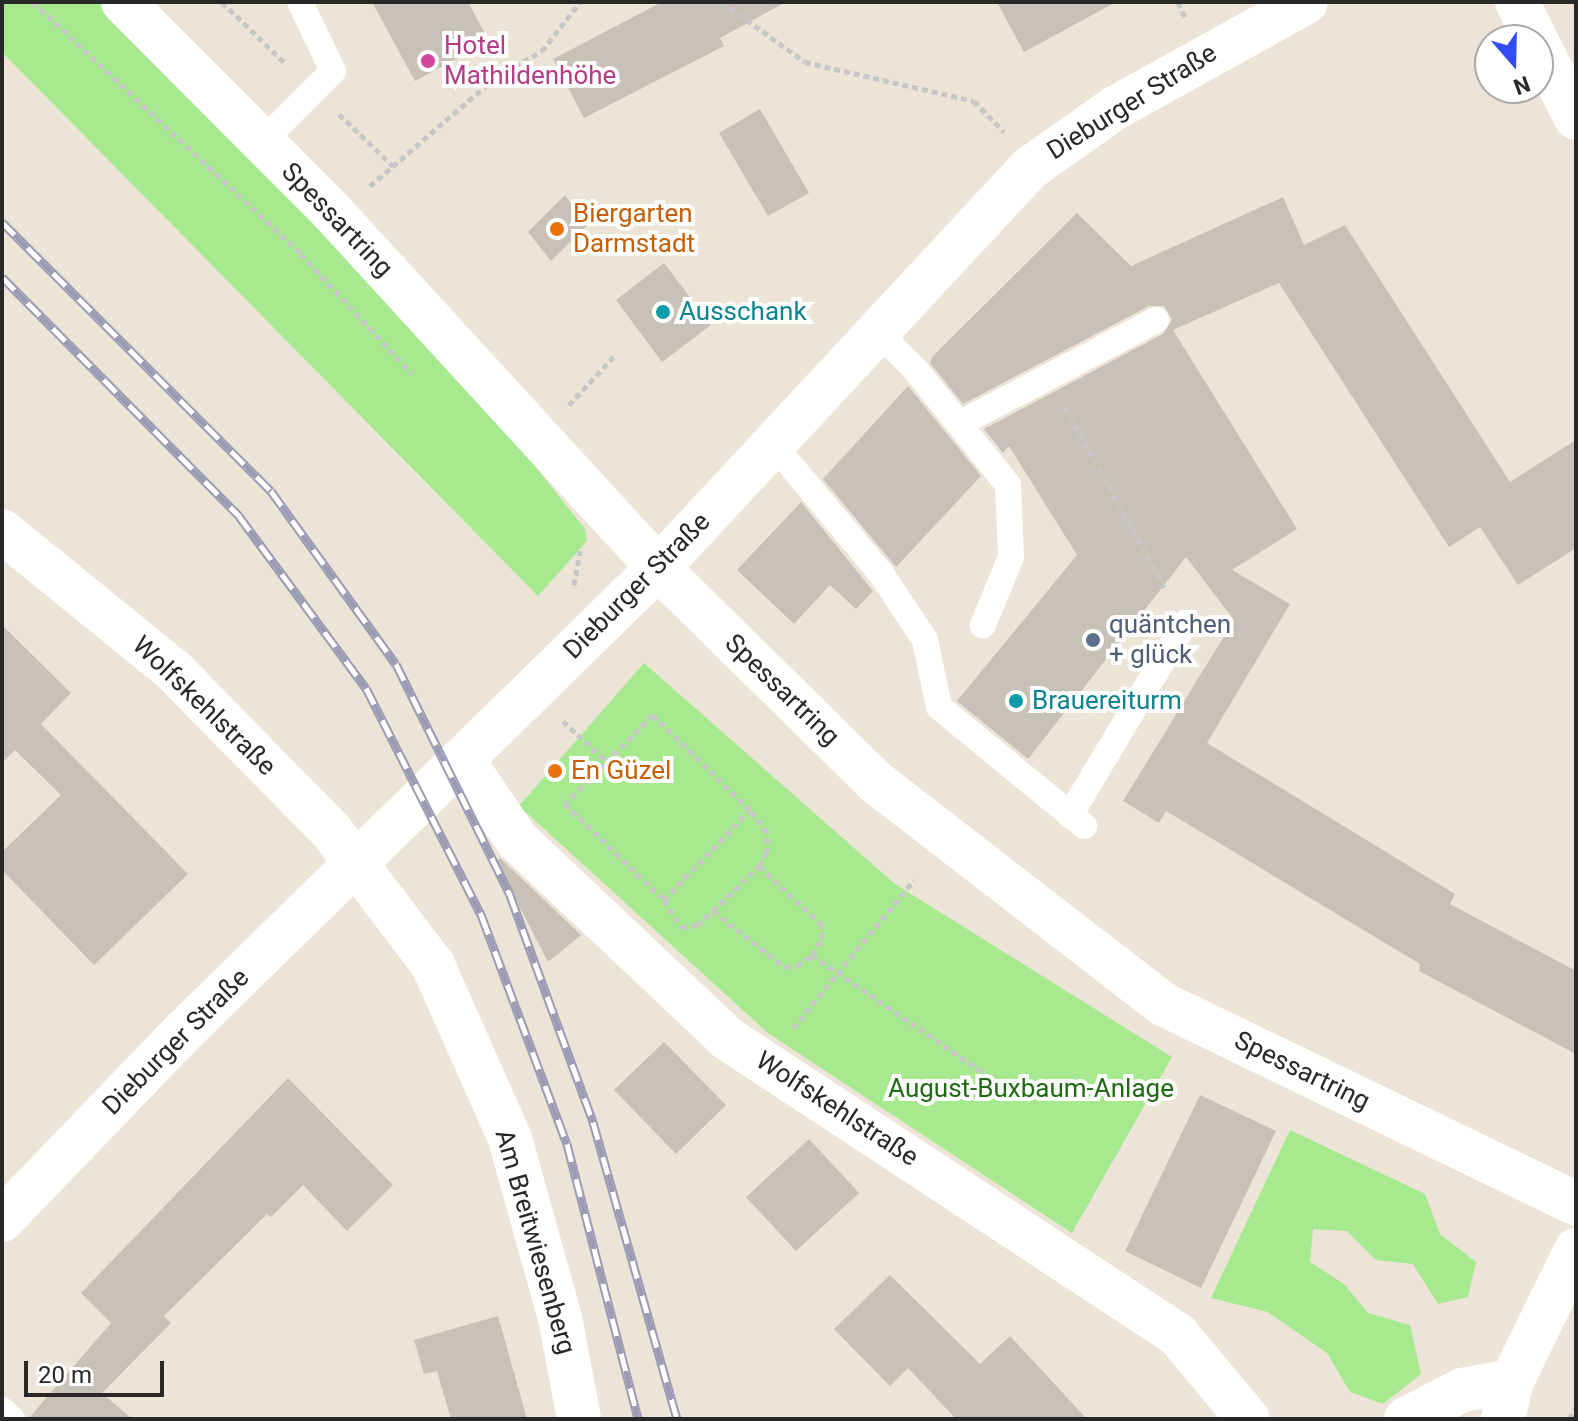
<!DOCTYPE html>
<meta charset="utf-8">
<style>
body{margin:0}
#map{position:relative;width:1578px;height:1421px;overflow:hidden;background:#ece4d7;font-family:Roboto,sans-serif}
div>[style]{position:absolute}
.green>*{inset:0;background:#a7e98e}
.building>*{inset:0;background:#c7c1b7}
.path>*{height:5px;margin-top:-2.5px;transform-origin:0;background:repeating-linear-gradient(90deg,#c7c7c7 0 6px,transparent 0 10px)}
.service>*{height:26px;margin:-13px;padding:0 13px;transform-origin:13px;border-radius:13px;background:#fff}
.minor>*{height:44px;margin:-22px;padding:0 22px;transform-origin:22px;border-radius:22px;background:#fff}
.secondary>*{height:44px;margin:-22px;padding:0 22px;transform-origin:22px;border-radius:22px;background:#fff}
.rail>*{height:9px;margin-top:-4.5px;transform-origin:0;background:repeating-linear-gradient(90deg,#fff 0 18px,#9a9cb4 0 36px);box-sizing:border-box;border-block:2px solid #9a9cb4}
.dots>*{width:22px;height:22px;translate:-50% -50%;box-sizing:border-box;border:4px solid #fff;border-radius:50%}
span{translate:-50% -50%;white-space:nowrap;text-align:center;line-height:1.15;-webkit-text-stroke:8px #fff;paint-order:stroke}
.hotel-label{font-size:26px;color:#b23c85}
.left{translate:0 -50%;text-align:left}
.street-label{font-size:26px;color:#282828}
.food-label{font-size:26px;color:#c56008}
.culture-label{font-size:26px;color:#0d838f}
.service-label{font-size:26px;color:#4e5e75}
.park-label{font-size:26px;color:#1f6a12}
.frame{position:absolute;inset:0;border:4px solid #282828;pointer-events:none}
.north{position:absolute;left:1474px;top:24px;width:80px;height:80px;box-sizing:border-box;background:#fff;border:2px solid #a9a9a9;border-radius:50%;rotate:160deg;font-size:22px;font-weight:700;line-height:32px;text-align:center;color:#282828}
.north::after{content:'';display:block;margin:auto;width:28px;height:36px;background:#314bff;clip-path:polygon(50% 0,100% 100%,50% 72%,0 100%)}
.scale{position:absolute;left:24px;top:1361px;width:140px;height:36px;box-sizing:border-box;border:4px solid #282828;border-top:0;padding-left:10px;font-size:24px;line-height:28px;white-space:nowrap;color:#282828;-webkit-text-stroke:6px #fff;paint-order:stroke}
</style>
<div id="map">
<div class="green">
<i style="clip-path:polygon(2px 2px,123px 2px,334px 214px,585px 529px,587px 541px,538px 596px,2px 52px)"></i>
<i style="clip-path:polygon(644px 663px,895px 884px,1172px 1057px,1072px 1233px,768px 1033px,519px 806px)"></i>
<i style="clip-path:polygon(1290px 1130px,1425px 1194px,1440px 1234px,1476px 1262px,1468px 1297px,1438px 1304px,1413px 1264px,1376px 1260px,1347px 1231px,1313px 1229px,1310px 1262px,1344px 1284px,1368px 1313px,1410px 1325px,1421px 1374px,1383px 1404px,1350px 1392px,1327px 1353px,1268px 1312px,1211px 1298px)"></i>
</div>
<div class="building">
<i style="clip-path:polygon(372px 2px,468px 2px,489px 41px,415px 81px)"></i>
<i style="clip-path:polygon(662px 2px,786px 2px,720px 38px,724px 46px,584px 118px,553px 59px)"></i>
<i style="clip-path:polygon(997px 2px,1116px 2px,1024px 52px)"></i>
<i style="clip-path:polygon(760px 109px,809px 193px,768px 216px,719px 133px)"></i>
<i style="clip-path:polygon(565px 195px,587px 226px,551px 261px,528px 232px)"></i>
<i style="clip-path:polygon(1283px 197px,1304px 245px,1345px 225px,1510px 482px,1576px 440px,1576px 548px,1518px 585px,1480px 527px,1449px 547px,1279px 283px,1173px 330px,1297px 529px,1232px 570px,1290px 604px,1207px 743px,1455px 894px,1450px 904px,1576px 971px,1576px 1054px,1419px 971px,1420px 964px,1166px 811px,1159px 823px,1123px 801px,1234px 620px,1186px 557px,1028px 759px,957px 701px,1077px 555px,1009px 446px,1003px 453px,984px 429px,1163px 334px,1172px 320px,1164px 306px,1149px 306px,963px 404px,930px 363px,932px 357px,1077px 213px,1131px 266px)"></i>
<i style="clip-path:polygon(664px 263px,711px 325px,662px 362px,616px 300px)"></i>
<i style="clip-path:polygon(908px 386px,981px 476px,896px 567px,823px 479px)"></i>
<i style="clip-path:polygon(801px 502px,873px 591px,856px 609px,830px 585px,794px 624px,737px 570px)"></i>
<i style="clip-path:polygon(2px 625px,71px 693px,41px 724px,188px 874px,94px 965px,2px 870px,2px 852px,61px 795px,15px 750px,2px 763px)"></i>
<i style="clip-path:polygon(500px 858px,581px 935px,548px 962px,496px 861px)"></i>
<i style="clip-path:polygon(664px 1042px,726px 1105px,676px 1154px,614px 1090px)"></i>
<i style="clip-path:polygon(288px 1078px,393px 1185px,347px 1231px,303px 1185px,271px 1217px,267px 1214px,164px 1316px,171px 1323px,102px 1393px,132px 1419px,28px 1419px,111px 1323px,81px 1293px)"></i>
<i style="clip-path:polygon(1200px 1095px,1276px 1131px,1201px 1288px,1125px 1251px)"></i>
<i style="clip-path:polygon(809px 1139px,859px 1193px,796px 1251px,746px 1197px)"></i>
<i style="clip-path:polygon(890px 1275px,980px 1364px,1010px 1336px,1087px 1419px,956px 1419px,908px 1368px,890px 1386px,834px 1329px)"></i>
<i style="clip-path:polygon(498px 1316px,527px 1419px,451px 1419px,437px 1371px,424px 1374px,414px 1340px)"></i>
</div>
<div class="path">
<i style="left:33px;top:2px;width:368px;rotate:43.2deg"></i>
<i style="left:301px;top:254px;width:163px;rotate:47.2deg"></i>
<i style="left:222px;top:2px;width:88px;rotate:44.1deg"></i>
<i style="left:722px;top:2px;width:102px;rotate:35.9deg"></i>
<i style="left:805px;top:62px;width:173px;rotate:13deg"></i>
<i style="left:974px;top:101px;width:43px;rotate:45.9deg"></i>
<i style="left:1178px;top:2px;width:19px;rotate:65deg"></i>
<i style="left:497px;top:76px;width:51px;rotate:-29.1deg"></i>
<i style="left:542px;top:51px;width:62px;rotate:-52.2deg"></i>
<i style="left:339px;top:114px;width:75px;rotate:43.9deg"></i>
<i style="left:370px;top:186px;width:168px;rotate:-40.9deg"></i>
<i style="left:497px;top:76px;width:11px;rotate:49deg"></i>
<i style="left:569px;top:405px;width:67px;rotate:-47.4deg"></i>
<i style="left:1065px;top:407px;width:210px;rotate:61.2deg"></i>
<i style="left:574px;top:585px;width:35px;rotate:-80deg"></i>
<i style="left:563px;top:721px;width:59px;rotate:42.9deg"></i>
<i style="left:664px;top:900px;width:32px;rotate:58deg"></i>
<i style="left:681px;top:927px;width:16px;rotate:-7deg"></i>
<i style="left:697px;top:925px;width:21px;rotate:-41deg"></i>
<i style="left:713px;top:911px;width:91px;rotate:37.9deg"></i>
<i style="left:785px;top:967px;width:12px;rotate:-5deg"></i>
<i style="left:797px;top:966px;width:19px;rotate:-36deg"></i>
<i style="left:812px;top:955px;width:19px;rotate:-58deg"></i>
<i style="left:822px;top:939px;width:14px;rotate:-90deg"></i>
<i style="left:822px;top:925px;width:86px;rotate:-136.9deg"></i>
<i style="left:759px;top:866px;width:15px;rotate:-58deg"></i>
<i style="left:767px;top:853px;width:21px;rotate:-90deg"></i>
<i style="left:767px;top:832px;width:28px;rotate:-128deg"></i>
<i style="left:750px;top:810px;width:136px;rotate:-135.6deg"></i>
<i style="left:653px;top:715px;width:125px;rotate:134.7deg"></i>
<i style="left:565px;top:804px;width:138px;rotate:44.1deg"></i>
<i style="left:664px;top:900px;width:124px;rotate:-46.3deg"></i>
<i style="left:713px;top:911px;width:64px;rotate:-44.4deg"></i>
<i style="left:812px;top:955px;width:206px;rotate:34.5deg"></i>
<i style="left:793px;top:1028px;width:191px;rotate:-50.7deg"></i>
<i style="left:1570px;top:1419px;width:13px;rotate:-63deg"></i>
</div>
<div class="service">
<i style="left:262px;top:142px;width:100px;rotate:-45deg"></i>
<i style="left:333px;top:71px;width:76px;rotate:-115.6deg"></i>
<i style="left:876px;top:330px;width:54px;rotate:45deg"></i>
<i style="left:914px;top:368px;width:150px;rotate:51.2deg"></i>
<i style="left:1008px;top:485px;width:72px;rotate:87.6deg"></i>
<i style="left:1011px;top:557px;width:74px;rotate:112.4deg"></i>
<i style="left:959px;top:424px;width:223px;rotate:-27.8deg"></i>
<i style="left:773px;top:444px;width:170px;rotate:50.2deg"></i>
<i style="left:882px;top:575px;width:78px;rotate:56.5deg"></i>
<i style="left:925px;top:640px;width:68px;rotate:78.2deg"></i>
<i style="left:939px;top:707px;width:188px;rotate:39.4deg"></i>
<i style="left:1070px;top:815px;width:224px;rotate:-59.1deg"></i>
<i style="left:2px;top:1410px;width:13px;rotate:42deg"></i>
</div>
<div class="minor">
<i style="left:1517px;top:2px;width:42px;rotate:63.4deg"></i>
<i style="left:1538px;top:44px;width:83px;rotate:62.8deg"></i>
<i style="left:2px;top:531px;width:222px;rotate:39.1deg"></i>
<i style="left:174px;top:671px;width:226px;rotate:45.5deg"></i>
<i style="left:332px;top:832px;width:167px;rotate:52.8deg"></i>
<i style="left:433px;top:965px;width:190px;rotate:66.1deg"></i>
<i style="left:510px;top:1139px;width:186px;rotate:74.4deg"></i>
<i style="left:560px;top:1318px;width:103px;rotate:79.3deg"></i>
<i style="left:462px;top:759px;width:98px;rotate:55.8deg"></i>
<i style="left:517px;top:840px;width:290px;rotate:43.3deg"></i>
<i style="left:728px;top:1039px;width:539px;rotate:33.34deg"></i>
<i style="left:1178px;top:1335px;width:109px;rotate:50.2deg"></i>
<i style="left:1406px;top:1419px;width:63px;rotate:-27.4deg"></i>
<i style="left:1462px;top:1390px;width:51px;rotate:-10.2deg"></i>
<i style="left:1503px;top:1419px;width:39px;rotate:-77deg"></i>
<i style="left:1512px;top:1381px;width:146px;rotate:-64deg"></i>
</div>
<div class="secondary">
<i style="left:123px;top:2px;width:299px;rotate:45.1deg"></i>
<i style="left:334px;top:214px;width:480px;rotate:47.5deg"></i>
<i style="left:658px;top:568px;width:307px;rotate:44.5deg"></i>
<i style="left:877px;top:783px;width:361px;rotate:37.7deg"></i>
<i style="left:1163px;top:1004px;width:459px;rotate:25.8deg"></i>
<i style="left:2px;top:1220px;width:264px;rotate:-46.1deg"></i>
<i style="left:185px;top:1030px;width:661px;rotate:-44.33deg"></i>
<i style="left:658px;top:568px;width:546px;rotate:-47.08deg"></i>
<i style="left:1030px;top:168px;width:104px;rotate:-35.2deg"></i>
<i style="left:1115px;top:108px;width:218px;rotate:-29deg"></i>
</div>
<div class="rail">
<i style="left:2px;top:222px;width:380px;rotate:45deg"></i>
<i style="left:271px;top:491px;width:213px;rotate:54.2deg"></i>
<i style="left:396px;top:664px;width:258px;rotate:63.7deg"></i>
<i style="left:510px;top:895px;width:242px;rotate:69.9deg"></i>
<i style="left:593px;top:1122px;width:309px;rotate:74.2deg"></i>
<i style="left:2px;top:277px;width:337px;rotate:45.2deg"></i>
<i style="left:239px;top:516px;width:214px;rotate:53.6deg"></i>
<i style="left:366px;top:688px;width:257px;rotate:63.1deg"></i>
<i style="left:482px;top:917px;width:242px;rotate:69.5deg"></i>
<i style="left:567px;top:1144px;width:284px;rotate:75.5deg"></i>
</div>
<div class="dots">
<i style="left:428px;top:61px;background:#d1479c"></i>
<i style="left:557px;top:229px;background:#e8710a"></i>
<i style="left:663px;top:312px;background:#0f9aa8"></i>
<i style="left:1093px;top:640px;background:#5c6f8a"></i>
<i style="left:1016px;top:701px;background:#0f9aa8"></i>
<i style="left:555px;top:771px;background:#e8710a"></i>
</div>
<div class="hotel-label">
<span class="left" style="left:444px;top:61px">Hotel<br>Mathildenhöhe</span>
</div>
<div class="street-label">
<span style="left:1132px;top:102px;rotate:-32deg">Dieburger Straße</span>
<span style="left:337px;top:220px;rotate:46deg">Spessartring</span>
<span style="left:637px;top:586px;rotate:-45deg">Dieburger Straße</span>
<span style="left:782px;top:690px;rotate:44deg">Spessartring</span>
<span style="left:204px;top:706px;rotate:44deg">Wolfskehlstraße</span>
<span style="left:176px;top:1042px;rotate:-45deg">Dieburger Straße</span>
<span style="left:1302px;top:1071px;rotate:26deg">Spessartring</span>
<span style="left:837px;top:1109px;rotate:33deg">Wolfskehlstraße</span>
<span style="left:535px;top:1242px;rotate:74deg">Am Breitwiesenberg</span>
</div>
<div class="food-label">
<span class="left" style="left:573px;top:229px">Biergarten<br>Darmstadt</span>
<span class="left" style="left:571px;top:771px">En Güzel</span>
</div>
<div class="culture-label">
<span class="left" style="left:679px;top:312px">Ausschank</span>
<span class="left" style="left:1032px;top:701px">Brauereiturm</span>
</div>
<div class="service-label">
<span class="left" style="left:1109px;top:640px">quäntchen<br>+ glück</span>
</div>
<div class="park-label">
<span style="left:1031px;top:1089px">August-Buxbaum-Anlage</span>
</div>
<div class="frame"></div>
<div class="north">N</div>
<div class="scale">20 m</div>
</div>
